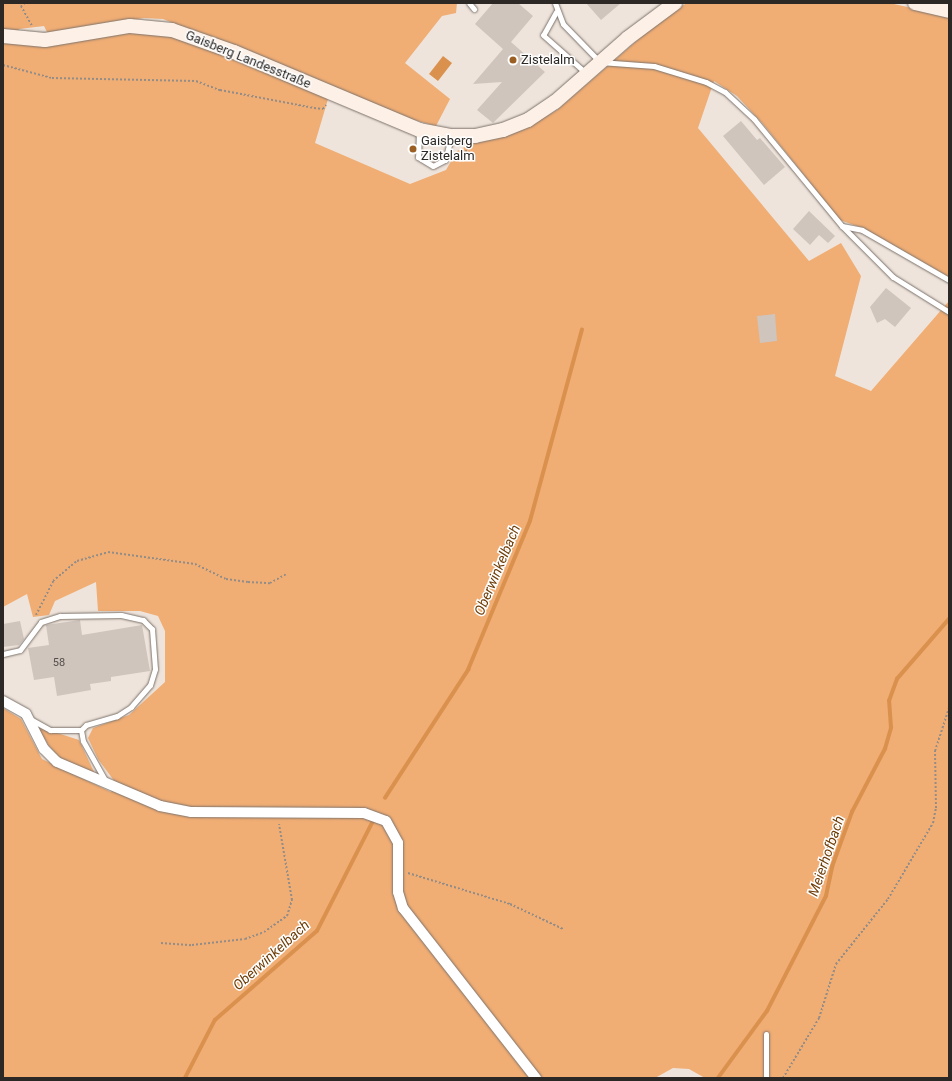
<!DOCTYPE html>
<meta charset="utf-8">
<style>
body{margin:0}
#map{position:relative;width:952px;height:1081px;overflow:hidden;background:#eee4db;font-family:Roboto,sans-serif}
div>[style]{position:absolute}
.green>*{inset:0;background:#f0ad74}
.water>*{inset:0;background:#db914e}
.stream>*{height:3.5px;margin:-1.75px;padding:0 1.75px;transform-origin:1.75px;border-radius:1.75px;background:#db914e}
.building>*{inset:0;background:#cfc5bd}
.path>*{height:2px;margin-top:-1px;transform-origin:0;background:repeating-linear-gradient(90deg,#948d87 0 2px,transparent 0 4px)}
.roads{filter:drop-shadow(0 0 1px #7c726b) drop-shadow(0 0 1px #7c726b)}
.lane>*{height:5px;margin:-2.5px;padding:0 2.5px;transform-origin:2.5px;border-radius:2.5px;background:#fff}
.street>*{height:10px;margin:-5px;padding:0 5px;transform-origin:5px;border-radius:5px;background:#fff}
.secondary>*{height:14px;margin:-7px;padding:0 7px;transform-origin:7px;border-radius:7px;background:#fdf0e6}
.dots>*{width:11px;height:11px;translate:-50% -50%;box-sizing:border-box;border:2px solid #fff;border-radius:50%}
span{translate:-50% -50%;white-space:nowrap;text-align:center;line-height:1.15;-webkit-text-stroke:3px #fff;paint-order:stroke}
.number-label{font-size:11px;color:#554f4b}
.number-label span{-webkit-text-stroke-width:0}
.street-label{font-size:13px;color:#2c2825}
.poi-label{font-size:13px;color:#2c2825}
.left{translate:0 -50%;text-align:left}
.water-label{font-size:14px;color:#6e3d07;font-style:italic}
.frame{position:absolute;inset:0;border:4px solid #2c2825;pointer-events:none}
</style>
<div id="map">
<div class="green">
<i style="clip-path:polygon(3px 3px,457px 3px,456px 13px,442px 16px,405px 63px,450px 99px,436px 126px,407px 118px,163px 19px,144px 18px,48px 34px,44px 26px,19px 29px,14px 44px,54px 45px,130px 32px,179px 38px,207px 46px,328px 99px,315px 143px,410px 184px,446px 170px,457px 151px,471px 144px,494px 139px,529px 126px,557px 110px,664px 17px,687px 3px,889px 3px,949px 16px,949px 277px,865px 229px,840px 220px,763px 124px,737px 96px,714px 81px,698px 128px,809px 261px,841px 243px,861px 276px,835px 376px,871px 391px,949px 301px,949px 1078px,705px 1078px,689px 1069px,673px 1068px,655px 1078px,3px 1078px,3px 708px,21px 719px,42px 759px,111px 792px,115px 782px,98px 759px,88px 738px,93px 728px,129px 715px,165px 682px,165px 631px,158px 616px,140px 611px,98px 611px,96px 582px,55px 601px,49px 615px,33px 617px,27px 594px,3px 607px)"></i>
<i style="clip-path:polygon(42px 728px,79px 740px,95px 774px,60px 759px,49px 746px,39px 730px)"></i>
</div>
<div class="water">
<i style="clip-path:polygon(443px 56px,452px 63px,438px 81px,429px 74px)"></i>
</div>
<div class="stream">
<i style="left:385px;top:798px;width:153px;rotate:-57deg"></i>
<i style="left:468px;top:670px;width:161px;rotate:-67.4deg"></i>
<i style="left:530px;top:521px;width:198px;rotate:-74.8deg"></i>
<i style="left:185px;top:1078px;width:65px;rotate:-62.7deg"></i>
<i style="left:215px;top:1020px;width:135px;rotate:-41.1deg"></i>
<i style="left:317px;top:931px;width:126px;rotate:-63deg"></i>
<i style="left:718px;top:1078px;width:83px;rotate:-53.8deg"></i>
<i style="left:767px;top:1011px;width:129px;rotate:-62.8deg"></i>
<i style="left:826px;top:896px;width:30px;rotate:-78deg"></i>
<i style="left:832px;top:867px;width:59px;rotate:-70deg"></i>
<i style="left:852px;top:812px;width:71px;rotate:-62.4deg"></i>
<i style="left:885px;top:749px;width:22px;rotate:-74deg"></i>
<i style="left:891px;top:728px;width:27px;rotate:-94deg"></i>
<i style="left:889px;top:701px;width:23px;rotate:-70deg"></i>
<i style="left:897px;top:679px;width:79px;rotate:-49.1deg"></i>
</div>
<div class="building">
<i style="clip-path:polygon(493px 3px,518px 3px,533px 16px,511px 42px,545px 72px,493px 123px,477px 110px,502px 82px,473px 84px,503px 49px,475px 24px)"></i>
<i style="clip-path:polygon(586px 3px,621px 3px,601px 20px)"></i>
<i style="clip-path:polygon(741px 121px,757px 140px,760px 138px,785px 167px,764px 185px,723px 136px)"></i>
<i style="clip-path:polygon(809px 211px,835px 236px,828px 243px,819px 235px,810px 245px,793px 229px)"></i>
<i style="clip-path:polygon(886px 288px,911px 308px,895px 327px,885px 319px,877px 323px,870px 307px)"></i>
<i style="clip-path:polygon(775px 314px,777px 341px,760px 343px,757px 316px)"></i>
<i style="clip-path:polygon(80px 620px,82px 635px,142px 625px,150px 671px,111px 677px,111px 681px,90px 684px,91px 690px,57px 696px,54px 677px,34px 680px,28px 648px,49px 645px,46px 625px)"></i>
<i style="clip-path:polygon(20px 621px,24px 639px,19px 645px,3px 647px,3px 624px)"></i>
</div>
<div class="path">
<i style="left:25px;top:3px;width:5px;rotate:143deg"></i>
<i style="left:21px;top:6px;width:23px;rotate:61deg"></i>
<i style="left:3px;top:65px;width:51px;rotate:14.9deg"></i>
<i style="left:52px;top:78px;width:144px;rotate:1.2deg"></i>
<i style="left:196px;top:81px;width:26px;rotate:21deg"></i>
<i style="left:220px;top:90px;width:96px;rotate:10.8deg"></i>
<i style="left:314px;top:108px;width:9px;rotate:6deg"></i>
<i style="left:323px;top:109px;width:5px;rotate:-53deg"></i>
<i style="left:454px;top:156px;width:16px;rotate:-22deg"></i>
<i style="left:36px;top:615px;width:38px;rotate:-63deg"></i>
<i style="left:53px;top:581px;width:31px;rotate:-40deg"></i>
<i style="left:77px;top:561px;width:32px;rotate:-16deg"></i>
<i style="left:108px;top:552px;width:88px;rotate:7.9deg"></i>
<i style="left:195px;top:564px;width:34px;rotate:26deg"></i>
<i style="left:226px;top:579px;width:22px;rotate:8deg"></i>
<i style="left:248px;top:582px;width:22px;rotate:3deg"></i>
<i style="left:270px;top:583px;width:18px;rotate:-29deg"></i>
<i style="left:408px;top:873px;width:107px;rotate:16.9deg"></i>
<i style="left:510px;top:904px;width:59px;rotate:25.3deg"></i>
<i style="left:161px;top:943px;width:31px;rotate:4deg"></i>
<i style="left:192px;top:945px;width:53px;rotate:-6.5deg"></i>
<i style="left:245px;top:939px;width:20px;rotate:-20deg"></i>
<i style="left:264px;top:932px;width:28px;rotate:-35deg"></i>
<i style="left:287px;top:916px;width:17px;rotate:-73deg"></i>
<i style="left:292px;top:900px;width:77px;rotate:-99.7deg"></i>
<i style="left:783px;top:1078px;width:70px;rotate:-59deg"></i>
<i style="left:819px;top:1018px;width:57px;rotate:-72.5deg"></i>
<i style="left:836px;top:964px;width:83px;rotate:-51.3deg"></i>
<i style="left:888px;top:899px;width:88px;rotate:-59.4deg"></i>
<i style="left:933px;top:823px;width:15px;rotate:-79deg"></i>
<i style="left:936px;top:808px;width:57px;rotate:-91deg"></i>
<i style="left:935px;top:751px;width:45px;rotate:-72deg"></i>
</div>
<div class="roads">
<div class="lane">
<i style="left:469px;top:3px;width:8px;rotate:50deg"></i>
<i style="left:555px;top:3px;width:22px;rotate:69deg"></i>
<i style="left:563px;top:24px;width:53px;rotate:45.8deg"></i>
<i style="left:600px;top:62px;width:54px;rotate:4.2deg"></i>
<i style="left:654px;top:66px;width:54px;rotate:17.1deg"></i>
<i style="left:706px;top:82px;width:21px;rotate:28deg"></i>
<i style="left:725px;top:92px;width:40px;rotate:43deg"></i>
<i style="left:754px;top:119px;width:139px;rotate:50.6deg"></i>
<i style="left:842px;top:226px;width:20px;rotate:11deg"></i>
<i style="left:862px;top:230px;width:100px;rotate:29.9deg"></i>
<i style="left:556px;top:12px;width:26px;rotate:119deg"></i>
<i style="left:543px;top:35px;width:57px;rotate:41.5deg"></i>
<i style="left:419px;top:131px;width:26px;rotate:92deg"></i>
<i style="left:418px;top:157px;width:17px;rotate:31deg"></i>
<i style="left:433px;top:166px;width:13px;rotate:-27deg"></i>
<i style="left:445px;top:160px;width:23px;rotate:-75deg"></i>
<i style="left:842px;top:226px;width:72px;rotate:45deg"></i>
<i style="left:893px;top:277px;width:66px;rotate:32deg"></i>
<i style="left:3px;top:654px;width:17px;rotate:-13deg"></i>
<i style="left:20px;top:650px;width:35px;rotate:-53deg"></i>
<i style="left:41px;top:622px;width:20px;rotate:-18deg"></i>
<i style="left:60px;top:616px;width:61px;rotate:-0.9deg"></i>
<i style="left:121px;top:615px;width:23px;rotate:13deg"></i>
<i style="left:143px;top:620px;width:13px;rotate:45deg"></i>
<i style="left:152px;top:629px;width:40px;rotate:85.7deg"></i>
<i style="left:155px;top:669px;width:17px;rotate:107deg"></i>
<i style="left:150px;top:685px;width:29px;rotate:131deg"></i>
<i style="left:131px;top:707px;width:17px;rotate:147deg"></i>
<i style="left:117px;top:716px;width:32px;rotate:164deg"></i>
<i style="left:86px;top:725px;width:7px;rotate:135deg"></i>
<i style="left:81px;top:730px;width:11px;rotate:80deg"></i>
<i style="left:83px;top:741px;width:45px;rotate:60.6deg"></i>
<i style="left:32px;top:720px;width:21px;rotate:29deg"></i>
<i style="left:50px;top:730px;width:31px"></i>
<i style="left:766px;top:1078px;width:44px;rotate:-90deg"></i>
</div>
<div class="street">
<i style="left:3px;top:701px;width:26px;rotate:29deg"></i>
<i style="left:26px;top:714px;width:39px;rotate:63deg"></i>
<i style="left:44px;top:749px;width:18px;rotate:45deg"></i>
<i style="left:57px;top:762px;width:112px;rotate:23.1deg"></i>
<i style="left:160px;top:806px;width:32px;rotate:11deg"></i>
<i style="left:191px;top:812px;width:173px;rotate:0.3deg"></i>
<i style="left:364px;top:813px;width:23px;rotate:20deg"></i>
<i style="left:386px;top:821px;width:25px;rotate:61deg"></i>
<i style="left:398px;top:843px;width:49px;rotate:90deg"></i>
<i style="left:398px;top:892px;width:17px;rotate:73deg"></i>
<i style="left:403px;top:908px;width:216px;rotate:52deg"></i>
</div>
<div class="secondary">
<i style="left:915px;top:3px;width:35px;rotate:13deg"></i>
<i style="left:3px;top:36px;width:42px;rotate:5.4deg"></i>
<i style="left:45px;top:40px;width:86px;rotate:-9.4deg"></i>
<i style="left:130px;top:26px;width:42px;rotate:5.4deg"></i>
<i style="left:172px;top:30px;width:66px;rotate:19.5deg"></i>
<i style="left:234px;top:52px;width:202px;rotate:22.8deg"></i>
<i style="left:420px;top:130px;width:32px;rotate:11deg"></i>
<i style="left:451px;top:136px;width:24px"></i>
<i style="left:475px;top:136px;width:29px;rotate:-12deg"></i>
<i style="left:503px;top:130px;width:27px;rotate:-22deg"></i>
<i style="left:528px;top:120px;width:32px;rotate:-34deg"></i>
<i style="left:555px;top:102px;width:97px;rotate:-41.2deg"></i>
<i style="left:628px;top:38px;width:59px;rotate:-36.7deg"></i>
</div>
</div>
<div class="dots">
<i style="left:513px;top:60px;background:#9c5f23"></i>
<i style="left:413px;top:149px;background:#9c5f23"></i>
</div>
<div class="number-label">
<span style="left:59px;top:663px">58</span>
</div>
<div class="street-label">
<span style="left:248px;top:60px;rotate:22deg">Gaisberg Landesstraße</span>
</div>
<div class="poi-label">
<span class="left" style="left:521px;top:60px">Zistelalm</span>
<span class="left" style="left:421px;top:149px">Gaisberg<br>Zistelalm</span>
</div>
<div class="water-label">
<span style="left:497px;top:570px;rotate:-67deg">Oberwinkelbach</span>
<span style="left:826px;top:856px;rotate:-71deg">Meierhofbach</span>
<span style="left:271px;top:955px;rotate:-42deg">Oberwinkelbach</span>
</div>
<div class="frame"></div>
</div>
